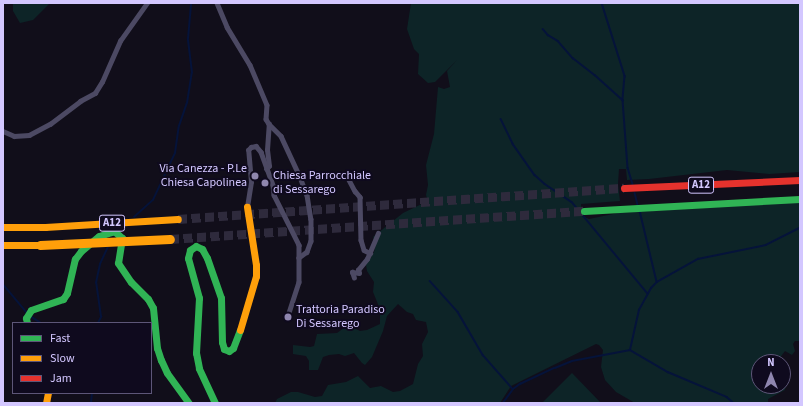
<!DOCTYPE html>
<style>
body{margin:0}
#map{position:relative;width:803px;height:406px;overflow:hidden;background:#110e1a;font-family:"Source Sans 3",sans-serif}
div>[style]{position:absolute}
.green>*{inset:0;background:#0d2427}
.stream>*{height:1.5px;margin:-0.75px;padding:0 0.75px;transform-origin:0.75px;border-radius:0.75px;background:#05133a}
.highway-tunnel>*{height:9px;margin-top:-4.5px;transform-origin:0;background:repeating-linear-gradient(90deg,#2e2a3c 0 9px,transparent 0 13.5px)}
.street>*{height:4.5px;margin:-2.25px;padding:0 2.25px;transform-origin:2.25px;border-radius:2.25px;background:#4c4963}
.fast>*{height:7px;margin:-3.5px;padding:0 3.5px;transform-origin:3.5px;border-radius:3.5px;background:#30b455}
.slow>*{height:7px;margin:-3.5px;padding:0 3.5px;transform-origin:3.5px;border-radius:3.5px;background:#ff9f0a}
.jam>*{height:7px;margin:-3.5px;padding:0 3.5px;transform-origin:3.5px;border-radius:3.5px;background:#e5322d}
.slow-bridge>*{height:9px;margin:-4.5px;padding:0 4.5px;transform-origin:4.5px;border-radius:4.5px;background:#ff9f0a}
.dots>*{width:11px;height:11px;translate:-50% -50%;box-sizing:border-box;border:2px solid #0f0a1e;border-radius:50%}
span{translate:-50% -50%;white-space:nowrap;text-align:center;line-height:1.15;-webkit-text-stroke:4px #0f0a1e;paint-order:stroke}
.shield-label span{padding:1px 3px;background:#0f0a1e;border:1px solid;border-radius:3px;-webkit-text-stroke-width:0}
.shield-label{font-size:11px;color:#d3c7ff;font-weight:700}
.poi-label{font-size:12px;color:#d3c7ff}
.right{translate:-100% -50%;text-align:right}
.left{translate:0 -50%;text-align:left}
.frame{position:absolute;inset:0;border:4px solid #d3c7ff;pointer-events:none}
.legend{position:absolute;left:12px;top:322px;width:140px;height:72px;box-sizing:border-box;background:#0f0a1e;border:1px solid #5d5678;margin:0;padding:5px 7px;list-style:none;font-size:12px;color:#d3c7ff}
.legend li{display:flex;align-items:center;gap:8px;height:20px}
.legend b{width:20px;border:1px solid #5d5678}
.north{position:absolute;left:751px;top:354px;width:40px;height:40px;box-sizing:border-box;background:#0f0a1e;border:1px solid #5d5678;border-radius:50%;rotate:0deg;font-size:11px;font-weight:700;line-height:16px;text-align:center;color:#d3c7ff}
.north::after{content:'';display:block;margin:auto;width:14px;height:18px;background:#8f86af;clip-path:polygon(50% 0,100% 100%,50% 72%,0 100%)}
</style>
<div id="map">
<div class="green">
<i style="clip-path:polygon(13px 3px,50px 3px,33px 20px,20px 23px,13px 11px)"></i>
<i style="clip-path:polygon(411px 3px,800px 3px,800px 172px,769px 174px,727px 170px,649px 179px,627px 180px,626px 169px,619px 169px,618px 184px,620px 201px,581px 204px,582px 216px,589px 219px,618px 213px,800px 202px,800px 341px,795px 341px,793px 344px,795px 351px,792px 355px,785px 351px,779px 359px,780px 362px,759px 362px,759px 386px,783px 386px,783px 364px,785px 366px,788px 370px,783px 377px,786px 385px,785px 390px,768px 399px,768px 403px,635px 403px,616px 392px,605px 380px,601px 367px,603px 350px,599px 345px,596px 344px,511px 386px,500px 403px,275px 403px,277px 399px,291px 392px,298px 392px,315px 397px,322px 396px,328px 385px,346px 382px,358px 376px,370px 388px,381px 386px,393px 392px,400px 391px,413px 384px,418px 364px,423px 356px,422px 344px,428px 332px,426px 322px,416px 320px,413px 314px,407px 312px,398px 304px,387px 316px,383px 331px,372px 357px,365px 365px,362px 363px,354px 353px,345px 356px,339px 354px,329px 355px,323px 357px,318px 370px,309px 370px,309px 361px,306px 356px,293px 354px,293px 345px,310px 347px,314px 346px,317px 334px,337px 333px,348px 325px,360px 331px,367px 330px,380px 324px,380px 309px,373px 292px,374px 282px,367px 271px,366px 265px,374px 252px,376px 244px,373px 237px,403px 213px,428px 201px,426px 195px,428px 185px,426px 165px,434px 134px,438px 87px,444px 89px,450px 87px,447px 71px,457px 60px,435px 82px,428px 83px,418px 74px,419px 54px,414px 49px,407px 29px)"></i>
<i style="clip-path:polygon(572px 373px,601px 403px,542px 403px)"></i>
</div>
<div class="stream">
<i style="left:602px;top:3px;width:77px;rotate:72.5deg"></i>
<i style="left:625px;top:76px;width:24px;rotate:95deg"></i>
<i style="left:623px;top:100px;width:68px;rotate:85.8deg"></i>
<i style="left:628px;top:168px;width:17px;rotate:73deg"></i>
<i style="left:543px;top:29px;width:8px;rotate:50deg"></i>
<i style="left:548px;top:35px;width:12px;rotate:31deg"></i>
<i style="left:558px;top:41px;width:23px;rotate:49deg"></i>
<i style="left:573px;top:58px;width:28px;rotate:38deg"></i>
<i style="left:595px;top:75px;width:38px;rotate:42deg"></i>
<i style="left:501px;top:119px;width:28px;rotate:64deg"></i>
<i style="left:513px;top:144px;width:38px;rotate:55deg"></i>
<i style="left:535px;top:175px;width:13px;rotate:42deg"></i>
<i style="left:545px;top:184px;width:32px;rotate:34deg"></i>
<i style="left:572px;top:202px;width:119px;rotate:50.4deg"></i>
<i style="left:635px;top:193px;width:12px;rotate:76deg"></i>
<i style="left:640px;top:211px;width:73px;rotate:76.5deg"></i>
<i style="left:134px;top:217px;width:25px;rotate:-42deg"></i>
<i style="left:153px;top:200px;width:52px;rotate:-64.9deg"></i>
<i style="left:175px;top:153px;width:27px;rotate:-82deg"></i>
<i style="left:179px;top:126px;width:24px;rotate:-71deg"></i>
<i style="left:187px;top:103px;width:30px;rotate:-81deg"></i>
<i style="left:192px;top:73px;width:34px;rotate:-97deg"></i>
<i style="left:188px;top:39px;width:36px;rotate:-85deg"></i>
<i style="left:118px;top:232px;width:8px;rotate:-40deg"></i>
<i style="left:430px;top:281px;width:42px;rotate:47.9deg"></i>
<i style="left:458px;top:312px;width:50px;rotate:59.8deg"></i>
<i style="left:483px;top:355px;width:45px;rotate:48.6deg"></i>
<i style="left:3px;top:284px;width:38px;rotate:50deg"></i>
<i style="left:30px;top:316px;width:13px;rotate:32deg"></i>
<i style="left:98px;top:323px;width:7px;rotate:-63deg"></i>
<i style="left:101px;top:317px;width:34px;rotate:-98deg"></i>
<i style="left:96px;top:283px;width:19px;rotate:-78deg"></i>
<i style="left:100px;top:264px;width:21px;rotate:-65deg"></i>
<i style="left:630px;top:350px;width:41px;rotate:-77.3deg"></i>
<i style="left:639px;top:310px;width:25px;rotate:-61deg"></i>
<i style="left:651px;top:288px;width:8px;rotate:-45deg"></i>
<i style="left:657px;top:282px;width:47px;rotate:-29.3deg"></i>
<i style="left:698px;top:259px;width:69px;rotate:-11.6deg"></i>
<i style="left:766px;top:245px;width:38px;rotate:-27deg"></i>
<i style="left:91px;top:403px;width:10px;rotate:-84deg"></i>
<i style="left:503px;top:403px;width:17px;rotate:-54deg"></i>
<i style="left:513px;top:389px;width:9px;rotate:-36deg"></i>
<i style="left:520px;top:384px;width:38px;rotate:-25deg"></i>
<i style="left:555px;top:368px;width:18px;rotate:-22deg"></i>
<i style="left:572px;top:361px;width:59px;rotate:-10.7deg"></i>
<i style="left:630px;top:350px;width:44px;rotate:30.1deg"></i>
<i style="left:668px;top:372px;width:64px;rotate:23deg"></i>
<i style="left:727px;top:397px;width:9px;rotate:41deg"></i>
</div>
<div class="highway-tunnel">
<i style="left:178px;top:219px;width:447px;rotate:-4deg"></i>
<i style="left:170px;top:239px;width:415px;rotate:-3.9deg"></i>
</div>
<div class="street">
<i style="left:217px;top:3px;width:26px;rotate:67deg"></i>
<i style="left:227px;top:27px;width:44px;rotate:58.8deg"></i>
<i style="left:250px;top:65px;width:43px;rotate:67deg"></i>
<i style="left:267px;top:105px;width:14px;rotate:94deg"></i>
<i style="left:266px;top:119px;width:6px;rotate:59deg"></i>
<i style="left:269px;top:124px;width:17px;rotate:45deg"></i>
<i style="left:281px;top:136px;width:45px;rotate:65.1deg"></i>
<i style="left:300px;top:177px;width:19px;rotate:69deg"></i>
<i style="left:307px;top:195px;width:24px;rotate:81deg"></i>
<i style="left:311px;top:219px;width:22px;rotate:90deg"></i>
<i style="left:311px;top:241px;width:12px;rotate:110deg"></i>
<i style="left:307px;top:252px;width:10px;rotate:143deg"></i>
<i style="left:3px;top:131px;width:12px;rotate:24deg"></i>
<i style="left:14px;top:136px;width:15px;rotate:-4deg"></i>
<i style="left:29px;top:135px;width:24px;rotate:-28deg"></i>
<i style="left:50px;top:124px;width:38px;rotate:-37deg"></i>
<i style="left:80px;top:101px;width:17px;rotate:-28deg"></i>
<i style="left:95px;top:93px;width:13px;rotate:-58deg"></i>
<i style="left:102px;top:82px;width:45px;rotate:-66.3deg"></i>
<i style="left:120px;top:41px;width:47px;rotate:-54.6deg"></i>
<i style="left:266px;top:169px;width:4px;rotate:-45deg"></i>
<i style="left:269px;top:166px;width:16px;rotate:-97deg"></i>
<i style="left:267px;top:150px;width:26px;rotate:-86deg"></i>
<i style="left:348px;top:178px;width:15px;rotate:62deg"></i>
<i style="left:355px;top:191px;width:8px;rotate:50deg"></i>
<i style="left:360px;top:197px;width:43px;rotate:88.7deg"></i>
<i style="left:361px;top:240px;width:10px;rotate:73deg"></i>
<i style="left:364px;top:250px;width:7px;rotate:27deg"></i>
<i style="left:247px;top:207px;width:25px;rotate:-81deg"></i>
<i style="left:251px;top:182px;width:32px;rotate:-95deg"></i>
<i style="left:248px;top:150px;width:4px;rotate:-45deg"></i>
<i style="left:251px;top:147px;width:5px;rotate:-11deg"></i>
<i style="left:256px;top:146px;width:8px;rotate:50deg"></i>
<i style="left:261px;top:152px;width:35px;rotate:70deg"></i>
<i style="left:273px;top:185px;width:10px;rotate:84deg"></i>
<i style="left:274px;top:195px;width:56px;rotate:63.4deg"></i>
<i style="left:299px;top:245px;width:37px;rotate:90deg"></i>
<i style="left:299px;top:282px;width:35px;rotate:108deg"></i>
<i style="left:354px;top:278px;width:6px;rotate:-108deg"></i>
<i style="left:352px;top:272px;width:7px;rotate:8deg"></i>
<i style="left:359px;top:273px;width:3px;rotate:-108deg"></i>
<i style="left:358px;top:270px;width:14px;rotate:-51deg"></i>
<i style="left:367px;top:259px;width:28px;rotate:-67deg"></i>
</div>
<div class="fast">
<i style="left:584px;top:211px;width:216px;rotate:-3.2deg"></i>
<i style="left:27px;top:323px;width:5px;rotate:-101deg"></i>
<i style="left:26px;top:318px;width:9px;rotate:-58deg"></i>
<i style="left:31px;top:310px;width:34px;rotate:-19deg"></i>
<i style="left:63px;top:299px;width:7px;rotate:-56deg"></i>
<i style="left:67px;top:293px;width:35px;rotate:-77deg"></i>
<i style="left:75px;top:259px;width:10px;rotate:-53deg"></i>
<i style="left:81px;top:251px;width:23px;rotate:-40deg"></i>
<i style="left:99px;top:236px;width:16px;rotate:-18deg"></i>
<i style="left:114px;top:231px;width:11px;rotate:41deg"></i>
<i style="left:122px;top:238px;width:25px;rotate:99deg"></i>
<i style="left:118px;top:263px;width:23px;rotate:56deg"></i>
<i style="left:131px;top:282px;width:24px;rotate:45deg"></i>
<i style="left:148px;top:299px;width:10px;rotate:61deg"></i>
<i style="left:153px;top:308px;width:40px;rotate:84.3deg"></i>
<i style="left:157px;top:348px;width:13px;rotate:72deg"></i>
<i style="left:161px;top:360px;width:14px;rotate:65deg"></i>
<i style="left:167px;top:373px;width:37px;rotate:54deg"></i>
<i style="left:215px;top:403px;width:38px;rotate:-115deg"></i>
<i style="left:199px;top:368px;width:15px;rotate:-101deg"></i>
<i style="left:196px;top:353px;width:55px;rotate:-86.9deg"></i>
<i style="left:199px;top:298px;width:41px;rotate:-105.4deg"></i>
<i style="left:188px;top:258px;width:8px;rotate:-76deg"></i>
<i style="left:190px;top:250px;width:7px;rotate:-34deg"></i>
<i style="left:196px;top:246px;width:7px;rotate:27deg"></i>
<i style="left:202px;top:249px;width:10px;rotate:61deg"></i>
<i style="left:207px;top:258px;width:42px;rotate:70.7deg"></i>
<i style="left:221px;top:298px;width:44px;rotate:88.7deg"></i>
<i style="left:222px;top:342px;width:7px;rotate:74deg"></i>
<i style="left:224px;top:349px;width:5px;rotate:22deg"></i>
<i style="left:229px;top:351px;width:5px;rotate:-37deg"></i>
<i style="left:233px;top:348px;width:19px;rotate:-69deg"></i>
</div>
<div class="slow">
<i style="left:3px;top:227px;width:42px"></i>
<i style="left:45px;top:227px;width:133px;rotate:-3.4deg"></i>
<i style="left:3px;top:245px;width:37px"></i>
<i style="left:240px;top:330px;width:56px;rotate:-73.5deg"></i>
<i style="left:256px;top:276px;width:11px;rotate:-90deg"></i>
<i style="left:256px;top:265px;width:59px;rotate:-98.8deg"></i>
<i style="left:46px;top:403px;width:10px;rotate:-79deg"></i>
</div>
<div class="jam">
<i style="left:624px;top:188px;width:176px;rotate:-2.6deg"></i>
</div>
<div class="slow-bridge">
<i style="left:40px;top:245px;width:130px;rotate:-2.6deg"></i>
</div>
<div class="dots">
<i style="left:255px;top:176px;background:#8f86af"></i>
<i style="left:265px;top:183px;background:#8f86af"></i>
<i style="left:288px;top:317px;background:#8f86af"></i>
</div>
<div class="shield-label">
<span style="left:701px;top:185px">A12</span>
<span style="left:112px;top:223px">A12</span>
</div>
<div class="poi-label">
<span class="right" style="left:247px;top:176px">Via Canezza - P.Le<br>Chiesa Capolinea</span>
<span class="left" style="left:273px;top:183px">Chiesa Parrocchiale<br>di Sessarego</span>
<span class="left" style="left:296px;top:317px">Trattoria Paradiso<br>Di Sessarego</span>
</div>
<div class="frame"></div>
<ul class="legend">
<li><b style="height:5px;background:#30b455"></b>Fast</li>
<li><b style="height:5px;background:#ff9f0a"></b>Slow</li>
<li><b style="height:5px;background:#e5322d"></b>Jam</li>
</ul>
<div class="north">N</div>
</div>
